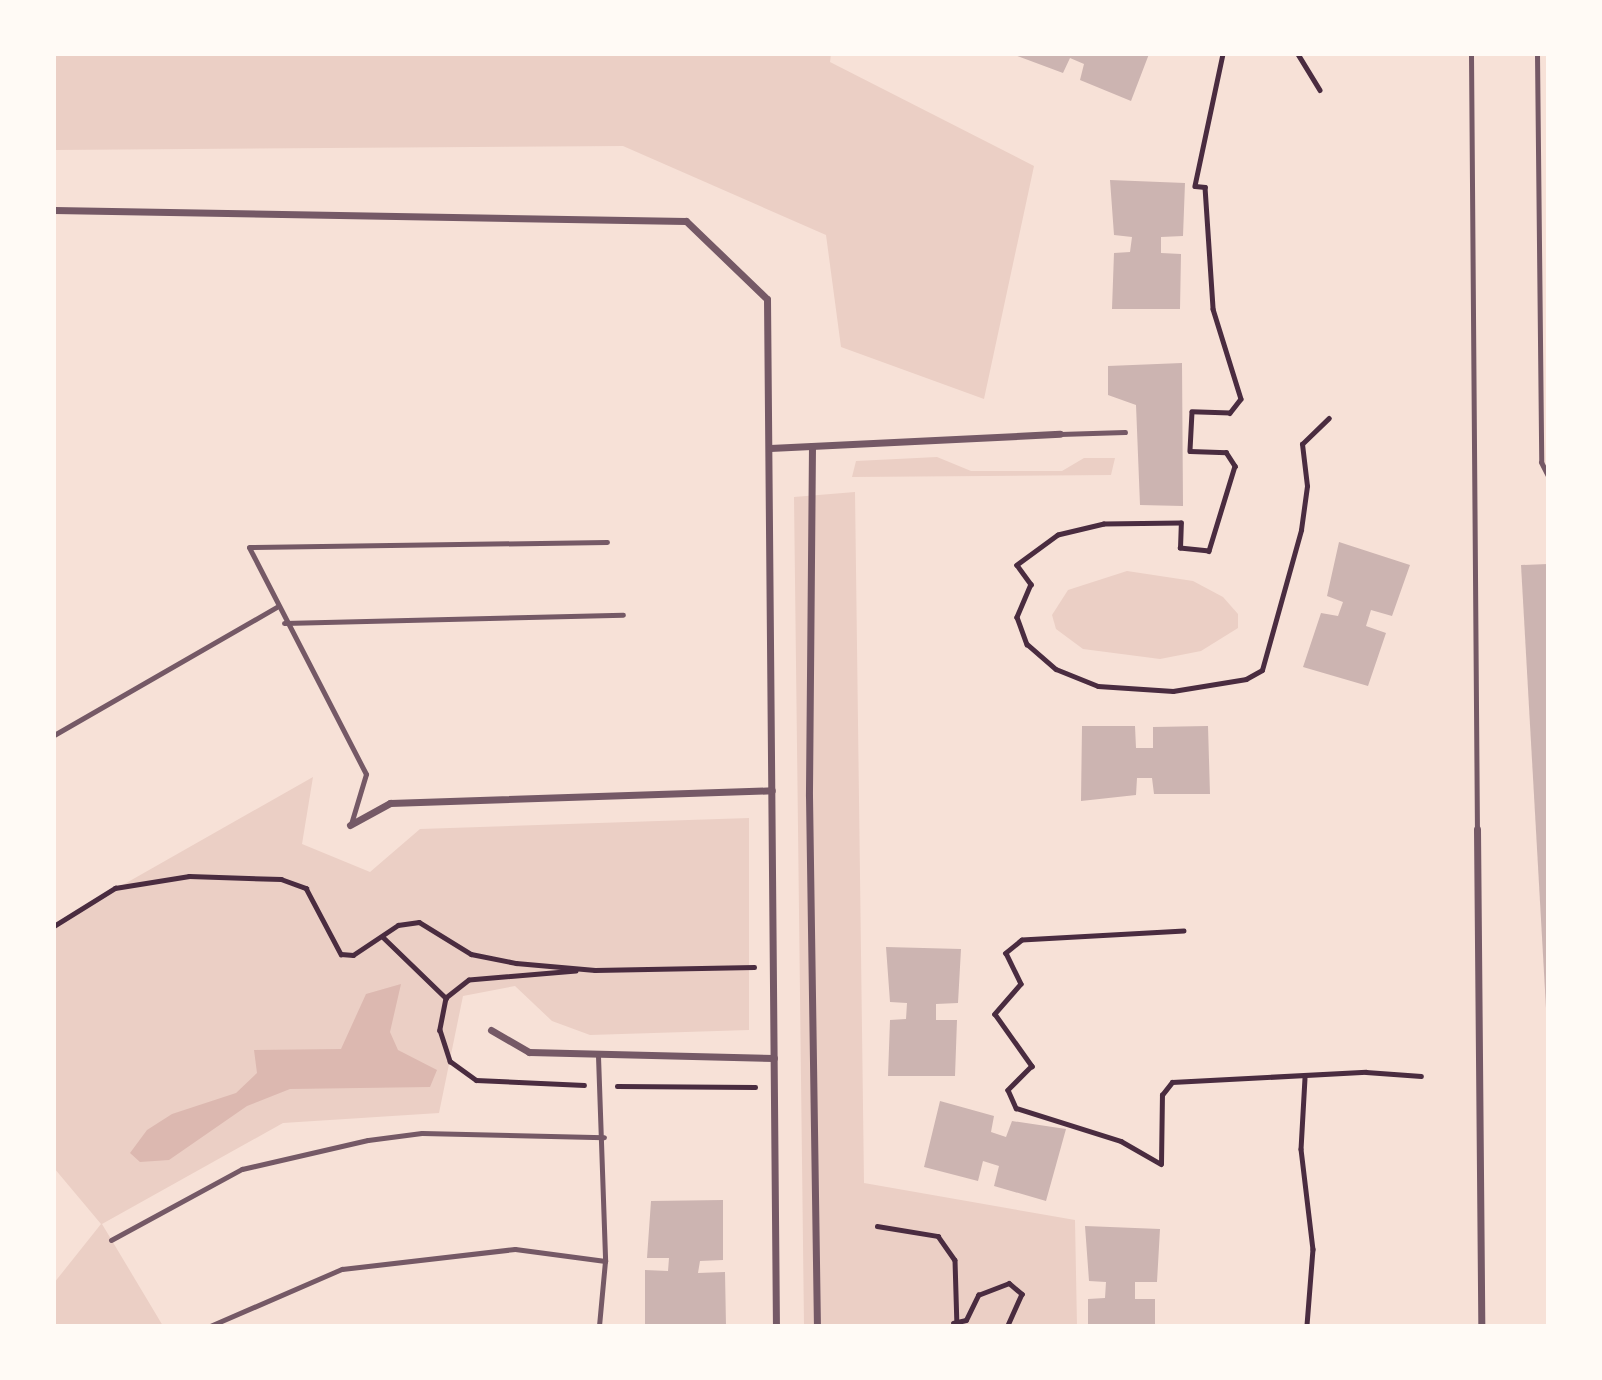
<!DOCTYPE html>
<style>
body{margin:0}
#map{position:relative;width:1602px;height:1380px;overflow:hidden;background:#f7e1d7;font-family:"Roboto Condensed",sans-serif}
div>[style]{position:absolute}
.green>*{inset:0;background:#ebcfc5}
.water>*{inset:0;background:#dcb8b0}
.building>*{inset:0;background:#ccb4b1}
.path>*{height:4.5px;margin:-2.25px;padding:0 2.25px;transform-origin:2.25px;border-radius:2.25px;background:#4a2c40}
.service>*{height:5px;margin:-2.5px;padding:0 2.5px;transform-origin:2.5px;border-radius:2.5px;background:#755966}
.minor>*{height:7px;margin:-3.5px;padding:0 3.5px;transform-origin:3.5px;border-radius:3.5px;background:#755966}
span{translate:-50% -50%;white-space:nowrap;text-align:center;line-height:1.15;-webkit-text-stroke:6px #fffaf5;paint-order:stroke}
.frame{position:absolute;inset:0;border:56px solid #fffaf5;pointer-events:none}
</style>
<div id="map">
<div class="green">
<i style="clip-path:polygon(54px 54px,831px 54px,830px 62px,1034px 166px,984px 399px,841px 347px,826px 235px,623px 146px,54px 150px)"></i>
<i style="clip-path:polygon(937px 457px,971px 471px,1062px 471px,1084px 458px,1115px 458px,1111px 475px,852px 477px,856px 461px)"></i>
<i style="clip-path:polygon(855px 492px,864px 1183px,1075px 1220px,1077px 1326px,804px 1326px,794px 497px)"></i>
<i style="clip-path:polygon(1127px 571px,1193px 581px,1223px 597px,1238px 614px,1238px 628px,1201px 651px,1160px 659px,1083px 649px,1056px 629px,1052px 615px,1068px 590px)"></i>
<i style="clip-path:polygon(313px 777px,302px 844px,370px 872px,420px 829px,749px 818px,749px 1030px,590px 1035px,552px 1021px,515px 986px,463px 996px,439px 1113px,283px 1123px,102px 1224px,163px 1326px,54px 1326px,54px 1283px,101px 1224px,54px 1168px,54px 924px)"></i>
</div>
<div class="water">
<i style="clip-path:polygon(401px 984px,390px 1032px,398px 1050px,437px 1070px,430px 1087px,290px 1089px,247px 1106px,169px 1160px,140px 1162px,130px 1153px,147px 1130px,172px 1114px,236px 1093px,257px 1073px,254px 1050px,341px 1049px,366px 994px)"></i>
</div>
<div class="building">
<i style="clip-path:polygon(1012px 54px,1149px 54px,1131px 101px,1080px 80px,1084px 64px,1070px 58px,1063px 73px)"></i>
<i style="clip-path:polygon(1110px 180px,1185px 183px,1183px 236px,1161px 237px,1161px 253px,1181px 254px,1180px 309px,1112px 309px,1114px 253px,1130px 252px,1132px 237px,1114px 235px)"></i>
<i style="clip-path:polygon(1182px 363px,1183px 506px,1140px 505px,1136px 405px,1108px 395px,1108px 366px)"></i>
<i style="clip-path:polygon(1339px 542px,1410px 565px,1392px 616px,1371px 610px,1366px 626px,1386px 633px,1368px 686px,1303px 667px,1321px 613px,1338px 616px,1343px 602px,1327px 596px)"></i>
<i style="clip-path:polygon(1548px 564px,1548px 1008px,1546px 1008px,1521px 565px)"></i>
<i style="clip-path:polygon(1082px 726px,1135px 726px,1136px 748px,1153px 748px,1153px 727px,1208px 726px,1210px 794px,1154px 794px,1152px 778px,1137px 778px,1136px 795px,1081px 801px)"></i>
<i style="clip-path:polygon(886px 947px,961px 949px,958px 1003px,936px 1004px,936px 1020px,957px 1020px,955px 1076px,888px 1076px,890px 1020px,906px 1019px,907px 1003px,890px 1002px)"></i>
<i style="clip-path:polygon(940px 1101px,994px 1116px,991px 1132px,1006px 1137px,1012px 1121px,1066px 1129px,1046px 1201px,994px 1186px,999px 1166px,983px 1161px,978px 1181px,924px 1167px)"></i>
<i style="clip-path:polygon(723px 1200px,723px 1260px,700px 1261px,698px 1273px,725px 1272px,726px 1326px,645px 1326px,645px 1270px,668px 1271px,669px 1258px,647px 1258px,651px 1201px)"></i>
<i style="clip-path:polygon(1085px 1226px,1160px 1229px,1157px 1282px,1135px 1282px,1135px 1299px,1155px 1299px,1155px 1326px,1088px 1326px,1088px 1299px,1105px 1298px,1106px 1282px,1089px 1281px)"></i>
</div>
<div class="path">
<i style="left:1223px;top:54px;width:135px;rotate:102deg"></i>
<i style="left:1195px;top:186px;width:10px;rotate:6deg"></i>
<i style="left:1205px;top:187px;width:122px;rotate:86.2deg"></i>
<i style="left:1213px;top:309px;width:94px;rotate:72.7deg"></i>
<i style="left:1241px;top:399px;width:18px;rotate:128deg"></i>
<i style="left:1230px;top:413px;width:38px;rotate:-178deg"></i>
<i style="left:1192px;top:412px;width:39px;rotate:93deg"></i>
<i style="left:1190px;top:451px;width:36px;rotate:2deg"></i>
<i style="left:1226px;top:452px;width:17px;rotate:57deg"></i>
<i style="left:1235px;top:466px;width:89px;rotate:107deg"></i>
<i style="left:1209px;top:551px;width:29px;rotate:-174deg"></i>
<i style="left:1180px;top:548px;width:25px;rotate:-88deg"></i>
<i style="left:1181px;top:523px;width:77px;rotate:179.3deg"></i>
<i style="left:1104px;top:524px;width:47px;rotate:166.6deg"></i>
<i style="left:1058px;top:535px;width:51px;rotate:143.8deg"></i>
<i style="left:1017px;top:565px;width:24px;rotate:54deg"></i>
<i style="left:1031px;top:584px;width:36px;rotate:113deg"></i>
<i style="left:1017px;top:617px;width:29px;rotate:70deg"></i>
<i style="left:1027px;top:644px;width:38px;rotate:41deg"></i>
<i style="left:1056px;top:669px;width:45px;rotate:22deg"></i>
<i style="left:1098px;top:686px;width:75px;rotate:3.8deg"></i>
<i style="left:1173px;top:691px;width:74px;rotate:-9.3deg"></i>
<i style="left:1246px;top:679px;width:18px;rotate:-29deg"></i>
<i style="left:1262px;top:670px;width:145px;rotate:-74.4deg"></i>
<i style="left:1301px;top:530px;width:44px;rotate:-82.2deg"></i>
<i style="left:1307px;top:486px;width:42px;rotate:-96.8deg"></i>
<i style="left:1302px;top:444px;width:37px;rotate:-44deg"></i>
<i style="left:1298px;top:54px;width:42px;rotate:58.6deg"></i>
<i style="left:54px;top:926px;width:72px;rotate:-31.9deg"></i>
<i style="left:115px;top:888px;width:75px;rotate:-9.2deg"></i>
<i style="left:189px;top:876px;width:92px;rotate:1.9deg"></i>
<i style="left:281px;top:879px;width:27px;rotate:20deg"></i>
<i style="left:306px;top:888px;width:75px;rotate:62.1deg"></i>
<i style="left:341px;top:954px;width:12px;rotate:5deg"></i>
<i style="left:353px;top:955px;width:54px;rotate:-33.7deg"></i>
<i style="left:398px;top:925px;width:21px;rotate:-8deg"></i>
<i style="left:419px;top:922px;width:61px;rotate:31.6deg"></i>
<i style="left:471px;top:954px;width:46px;rotate:11.3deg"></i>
<i style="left:516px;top:963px;width:79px;rotate:5.1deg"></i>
<i style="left:595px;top:970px;width:159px;rotate:-1.1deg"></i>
<i style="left:1184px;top:931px;width:162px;rotate:176.8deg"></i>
<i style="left:1022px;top:940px;width:21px;rotate:141deg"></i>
<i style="left:1006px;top:953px;width:34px;rotate:64deg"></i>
<i style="left:1021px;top:984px;width:40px;rotate:131deg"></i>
<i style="left:995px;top:1014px;width:64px;rotate:54.6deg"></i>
<i style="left:1032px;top:1066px;width:34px;rotate:135deg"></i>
<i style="left:1008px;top:1090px;width:20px;rotate:66deg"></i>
<i style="left:1016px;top:1108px;width:110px;rotate:17.4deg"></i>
<i style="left:1121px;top:1141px;width:46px;rotate:29.9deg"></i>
<i style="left:1161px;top:1164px;width:69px;rotate:-89.2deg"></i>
<i style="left:1162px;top:1095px;width:16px;rotate:-52deg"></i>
<i style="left:1172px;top:1082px;width:194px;rotate:-3deg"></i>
<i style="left:1366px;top:1072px;width:55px;rotate:4.2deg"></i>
<i style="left:383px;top:937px;width:88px;rotate:44.1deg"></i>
<i style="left:576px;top:971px;width:107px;rotate:175.2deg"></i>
<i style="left:469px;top:980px;width:29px;rotate:142deg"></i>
<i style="left:446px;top:998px;width:33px;rotate:101deg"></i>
<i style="left:440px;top:1030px;width:33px;rotate:72deg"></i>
<i style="left:450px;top:1061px;width:32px;rotate:36deg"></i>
<i style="left:476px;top:1080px;width:108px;rotate:2.7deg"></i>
<i style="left:1305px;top:1078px;width:71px;rotate:93.2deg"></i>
<i style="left:1301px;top:1149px;width:101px;rotate:83.2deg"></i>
<i style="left:1313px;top:1249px;width:77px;rotate:94.5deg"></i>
<i style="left:617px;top:1086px;width:138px;rotate:0.4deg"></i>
<i style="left:877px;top:1226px;width:62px;rotate:9.3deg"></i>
<i style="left:938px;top:1236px;width:29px;rotate:55deg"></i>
<i style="left:955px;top:1260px;width:66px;rotate:88.3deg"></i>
<i style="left:953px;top:1323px;width:13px;rotate:-13deg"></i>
<i style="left:966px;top:1320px;width:28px;rotate:-64deg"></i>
<i style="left:978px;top:1295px;width:33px;rotate:-21deg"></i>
<i style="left:1009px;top:1283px;width:17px;rotate:40deg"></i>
<i style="left:1022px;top:1294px;width:35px;rotate:114deg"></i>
</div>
<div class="service">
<i style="left:1471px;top:54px;width:775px;rotate:89.56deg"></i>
<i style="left:1537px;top:54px;width:408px;rotate:89.4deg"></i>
<i style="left:1541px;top:462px;width:16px;rotate:63deg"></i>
<i style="left:1060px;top:434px;width:65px;rotate:-1.8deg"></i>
<i style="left:284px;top:623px;width:339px;rotate:-1.4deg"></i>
<i style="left:54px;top:735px;width:257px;rotate:-29.9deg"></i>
<i style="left:351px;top:824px;width:52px;rotate:-73.3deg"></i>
<i style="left:366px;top:774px;width:255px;rotate:-117.3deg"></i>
<i style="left:249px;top:547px;width:358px;rotate:-0.8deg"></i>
<i style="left:598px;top:1056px;width:205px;rotate:88deg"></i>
<i style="left:605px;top:1261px;width:65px;rotate:95.3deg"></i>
<i style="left:111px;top:1240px;width:149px;rotate:-28.5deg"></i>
<i style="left:242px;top:1169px;width:129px;rotate:-13deg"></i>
<i style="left:368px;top:1140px;width:54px;rotate:-7.4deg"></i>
<i style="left:422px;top:1133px;width:182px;rotate:1.3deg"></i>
<i style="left:210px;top:1326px;width:144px;rotate:-23.4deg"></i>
<i style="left:342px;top:1269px;width:174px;rotate:-6.6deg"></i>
<i style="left:515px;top:1249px;width:91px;rotate:7.6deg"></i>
</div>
<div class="minor">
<i style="left:54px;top:210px;width:632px;rotate:1deg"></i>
<i style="left:686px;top:221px;width:112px;rotate:43.9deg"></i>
<i style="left:767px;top:299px;width:1027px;rotate:89.5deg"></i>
<i style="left:812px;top:446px;width:350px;rotate:90.5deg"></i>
<i style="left:809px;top:796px;width:530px;rotate:89.14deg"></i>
<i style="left:770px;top:448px;width:290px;rotate:-2.8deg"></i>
<i style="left:350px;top:825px;width:46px;rotate:-28.8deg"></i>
<i style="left:390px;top:803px;width:382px;rotate:-1.9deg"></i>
<i style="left:1477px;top:829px;width:497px;rotate:89.5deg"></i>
<i style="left:491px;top:1030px;width:44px;rotate:30.1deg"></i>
<i style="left:529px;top:1052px;width:245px;rotate:1.4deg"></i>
</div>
<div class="frame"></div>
</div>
